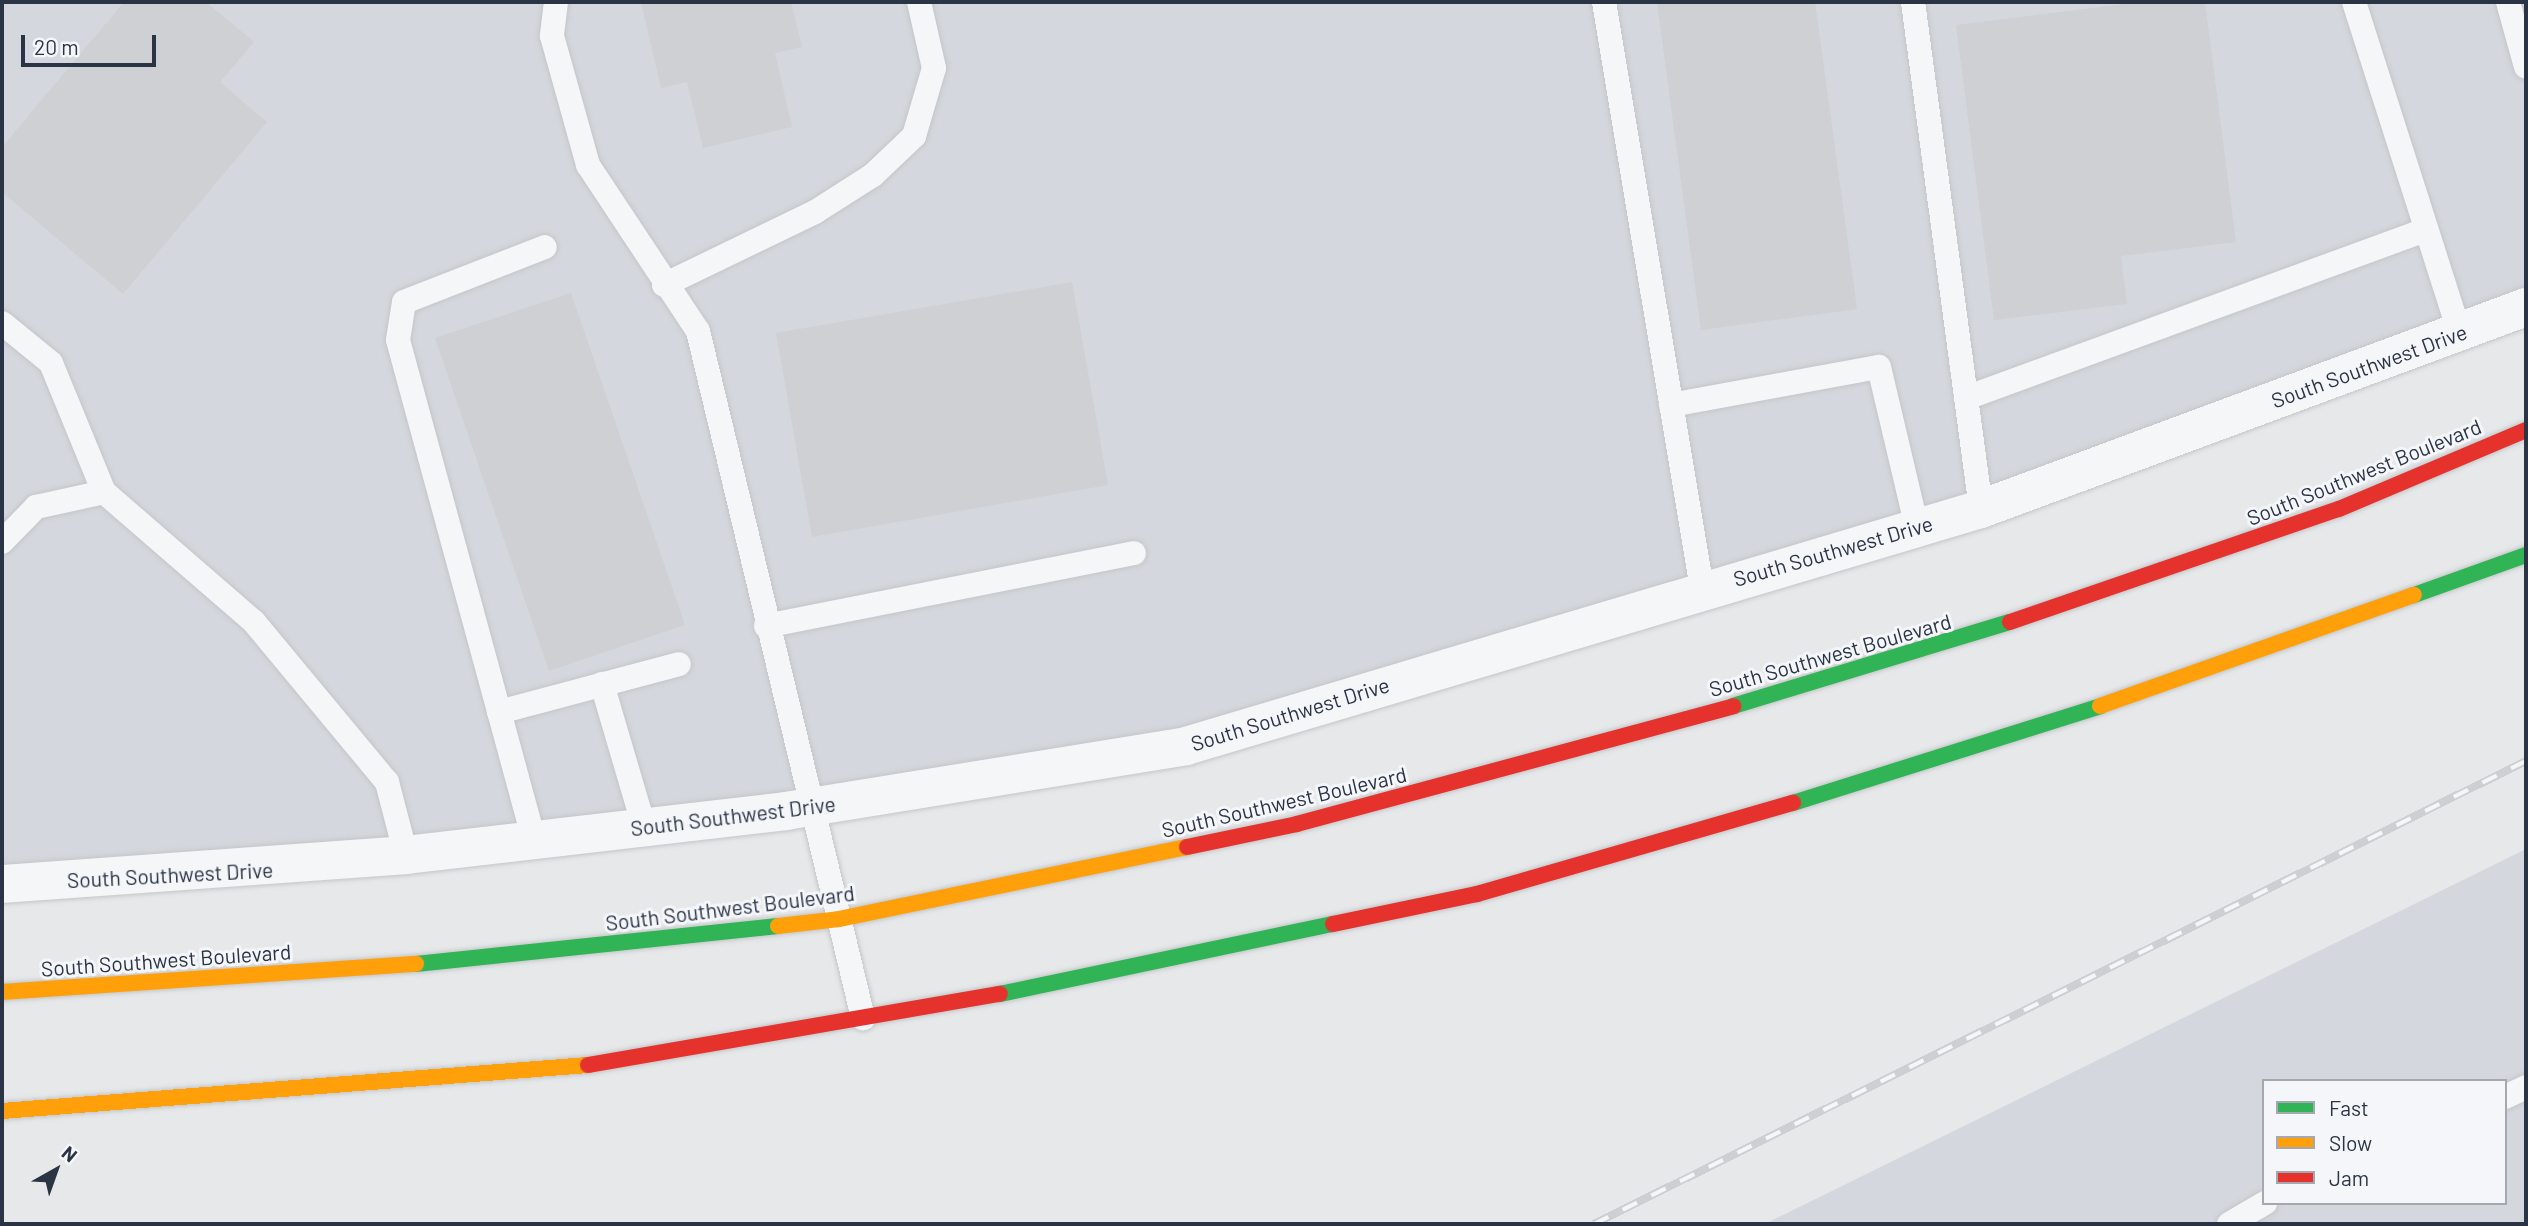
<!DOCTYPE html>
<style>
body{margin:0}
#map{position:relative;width:2528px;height:1226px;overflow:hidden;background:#e6e8ea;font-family:Barlow,sans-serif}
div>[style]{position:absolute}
.built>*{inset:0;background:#d4d7dd}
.building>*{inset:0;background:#ced0d3}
.roads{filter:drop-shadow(0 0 2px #c4c6c8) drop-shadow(0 0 2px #c4c6c8)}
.lane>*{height:24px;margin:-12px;padding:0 12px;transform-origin:12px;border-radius:12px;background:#f5f6f7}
.street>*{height:38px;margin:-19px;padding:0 19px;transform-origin:19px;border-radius:19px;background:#f5f6f7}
.fast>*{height:16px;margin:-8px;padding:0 8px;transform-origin:8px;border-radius:8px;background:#30b455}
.slow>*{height:16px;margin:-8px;padding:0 8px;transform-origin:8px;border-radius:8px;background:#ff9f0a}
.jam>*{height:16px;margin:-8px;padding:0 8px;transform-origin:8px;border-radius:8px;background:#e5322d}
.rail>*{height:8px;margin-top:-4px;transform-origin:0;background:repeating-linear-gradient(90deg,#f4f6f9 0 16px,#cecfd2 0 32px);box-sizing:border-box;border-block:2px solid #cecfd2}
span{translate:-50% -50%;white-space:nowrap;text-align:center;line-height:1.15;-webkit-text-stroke:6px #f4f6f9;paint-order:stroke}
.street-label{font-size:21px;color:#2b3445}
.frame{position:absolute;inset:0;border:4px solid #2b3445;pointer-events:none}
.legend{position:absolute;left:2262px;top:1079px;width:245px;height:126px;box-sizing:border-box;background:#f4f6f9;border:2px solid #a4a8b1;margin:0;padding:9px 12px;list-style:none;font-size:21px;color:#2b3445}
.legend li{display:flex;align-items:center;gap:14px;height:35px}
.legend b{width:35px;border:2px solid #a4a8b1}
.north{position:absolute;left:21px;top:1135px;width:70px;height:70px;-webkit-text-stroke:5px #f4f6f9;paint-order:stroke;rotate:40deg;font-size:19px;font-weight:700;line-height:28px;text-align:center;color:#2b3445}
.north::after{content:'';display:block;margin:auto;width:24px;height:32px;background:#2b3445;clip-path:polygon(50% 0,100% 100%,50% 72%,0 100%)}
.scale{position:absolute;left:21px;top:35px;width:135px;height:32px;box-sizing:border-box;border:4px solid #2b3445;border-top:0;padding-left:9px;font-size:21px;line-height:24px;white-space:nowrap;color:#2b3445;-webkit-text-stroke:5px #f4f6f9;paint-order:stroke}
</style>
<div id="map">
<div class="built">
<i style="clip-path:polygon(2px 2px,2526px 2px,2526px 300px,1981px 509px,1186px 746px,813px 807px,2px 874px)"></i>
<i style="clip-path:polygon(evenodd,2526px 849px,2526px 1224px,1765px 1224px,2526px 849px,2264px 1081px,2505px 1081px,2505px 1203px,2264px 1203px,2264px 1081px)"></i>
</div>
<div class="building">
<i style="clip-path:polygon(124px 2px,206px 2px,254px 42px,220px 82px,267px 122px,123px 294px,2px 192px,2px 147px)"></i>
<i style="clip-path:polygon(641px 2px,791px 2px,802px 47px,775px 53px,792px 127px,703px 148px,687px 82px,661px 88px)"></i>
<i style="clip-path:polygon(1657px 2px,1815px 2px,1857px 309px,1701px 330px)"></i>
<i style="clip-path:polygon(2141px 2px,2205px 2px,2236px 242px,2121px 256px,2127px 304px,1994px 320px,1956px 25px)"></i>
<i style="clip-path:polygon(1072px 282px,1108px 485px,812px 537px,776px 333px)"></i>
<i style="clip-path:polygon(571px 293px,685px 625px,549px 671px,435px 338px)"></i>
</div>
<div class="roads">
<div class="lane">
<i style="left:556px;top:2px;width:34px;rotate:97deg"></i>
<i style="left:552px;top:36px;width:134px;rotate:74.4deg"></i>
<i style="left:588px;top:165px;width:199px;rotate:56.5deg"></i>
<i style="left:698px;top:331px;width:707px;rotate:76.49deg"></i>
<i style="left:1604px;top:2px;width:595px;rotate:80.52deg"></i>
<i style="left:1913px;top:2px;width:512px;rotate:82.36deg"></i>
<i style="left:2354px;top:2px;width:346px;rotate:72.3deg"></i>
<i style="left:2508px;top:2px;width:67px;rotate:74.5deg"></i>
<i style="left:664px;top:285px;width:168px;rotate:-25.8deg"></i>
<i style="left:815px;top:212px;width:69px;rotate:-32.5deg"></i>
<i style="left:873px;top:175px;width:57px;rotate:-43.6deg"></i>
<i style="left:914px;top:136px;width:71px;rotate:-73.6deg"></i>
<i style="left:934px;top:68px;width:68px;rotate:-102.8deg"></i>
<i style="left:2px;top:323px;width:63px;rotate:39.2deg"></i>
<i style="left:51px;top:363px;width:139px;rotate:67.7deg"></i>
<i style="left:1966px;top:398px;width:488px;rotate:-20.1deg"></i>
<i style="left:1671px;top:405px;width:211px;rotate:-10.4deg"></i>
<i style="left:1879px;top:367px;width:165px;rotate:76.7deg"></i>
<i style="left:2px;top:542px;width:49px;rotate:-45.8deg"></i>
<i style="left:36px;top:507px;width:70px;rotate:-12.4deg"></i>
<i style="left:104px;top:492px;width:198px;rotate:40.9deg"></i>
<i style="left:254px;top:622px;width:208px;rotate:50.3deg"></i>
<i style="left:387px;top:782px;width:75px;rotate:75.4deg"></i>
<i style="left:766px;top:626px;width:375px;rotate:-11.2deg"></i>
<i style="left:602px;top:684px;width:149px;rotate:73.6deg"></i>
<i style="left:499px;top:712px;width:186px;rotate:-14.9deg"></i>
<i style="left:534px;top:840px;width:518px;rotate:-105.22deg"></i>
<i style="left:398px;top:340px;width:38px;rotate:-81deg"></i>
<i style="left:404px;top:302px;width:151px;rotate:-21.3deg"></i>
<i style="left:2505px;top:1097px;width:23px;rotate:-25deg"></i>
<i style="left:2229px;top:1224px;width:42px;rotate:-30.3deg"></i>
</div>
<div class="street">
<i style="left:2px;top:884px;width:405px;rotate:-4.1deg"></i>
<i style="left:406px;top:855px;width:383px;rotate:-6.6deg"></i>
<i style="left:786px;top:811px;width:405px;rotate:-9.2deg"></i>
<i style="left:1186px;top:746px;width:830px;rotate:-16.6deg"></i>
<i style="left:1981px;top:509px;width:581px;rotate:-20.34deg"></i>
</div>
<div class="fast">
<i style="left:2414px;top:595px;width:119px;rotate:-19.7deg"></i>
<i style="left:1733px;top:706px;width:289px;rotate:-16.9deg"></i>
<i style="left:1793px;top:803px;width:322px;rotate:-17.5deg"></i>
<i style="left:416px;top:964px;width:364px;rotate:-6deg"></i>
<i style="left:1000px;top:994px;width:340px;rotate:-11.9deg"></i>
</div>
<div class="slow">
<i style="left:2100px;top:706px;width:333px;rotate:-19.5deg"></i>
<i style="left:778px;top:926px;width:61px;rotate:-6.5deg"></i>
<i style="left:839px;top:919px;width:355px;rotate:-11.7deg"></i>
<i style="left:2px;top:992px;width:415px;rotate:-3.9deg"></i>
<i style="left:2px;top:1111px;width:588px;rotate:-4.49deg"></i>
</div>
<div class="jam">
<i style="left:2010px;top:622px;width:348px;rotate:-19deg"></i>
<i style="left:2339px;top:509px;width:203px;rotate:-22.9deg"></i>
<i style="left:1187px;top:847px;width:112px;rotate:-11.8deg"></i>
<i style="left:1297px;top:824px;width:452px;rotate:-15.1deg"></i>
<i style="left:1333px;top:924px;width:147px;rotate:-11.8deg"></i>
<i style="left:1477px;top:894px;width:329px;rotate:-16.1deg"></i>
<i style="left:588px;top:1065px;width:418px;rotate:-9.8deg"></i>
</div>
</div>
<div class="rail">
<i style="left:1594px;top:1224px;width:1041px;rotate:-26.42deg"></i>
</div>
<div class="street-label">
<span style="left:2369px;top:366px;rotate:-20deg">South Southwest Drive</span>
<span style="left:2364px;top:472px;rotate:-22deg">South Southwest Boulevard</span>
<span style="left:1833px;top:551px;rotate:-16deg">South Southwest Drive</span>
<span style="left:1830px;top:655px;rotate:-16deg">South Southwest Boulevard</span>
<span style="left:1290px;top:714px;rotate:-17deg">South Southwest Drive</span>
<span style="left:1284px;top:802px;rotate:-13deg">South Southwest Boulevard</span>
<span style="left:733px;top:816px;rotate:-7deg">South Southwest Drive</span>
<span style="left:170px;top:875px;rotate:-3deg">South Southwest Drive</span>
<span style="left:730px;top:908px;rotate:-7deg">South Southwest Boulevard</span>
<span style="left:166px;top:960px;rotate:-4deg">South Southwest Boulevard</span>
</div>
<div class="frame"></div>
<ul class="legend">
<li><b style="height:9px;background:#30b455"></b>Fast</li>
<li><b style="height:9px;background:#ff9f0a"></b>Slow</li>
<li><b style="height:9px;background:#e5322d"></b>Jam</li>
</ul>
<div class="north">N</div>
<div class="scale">20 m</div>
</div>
